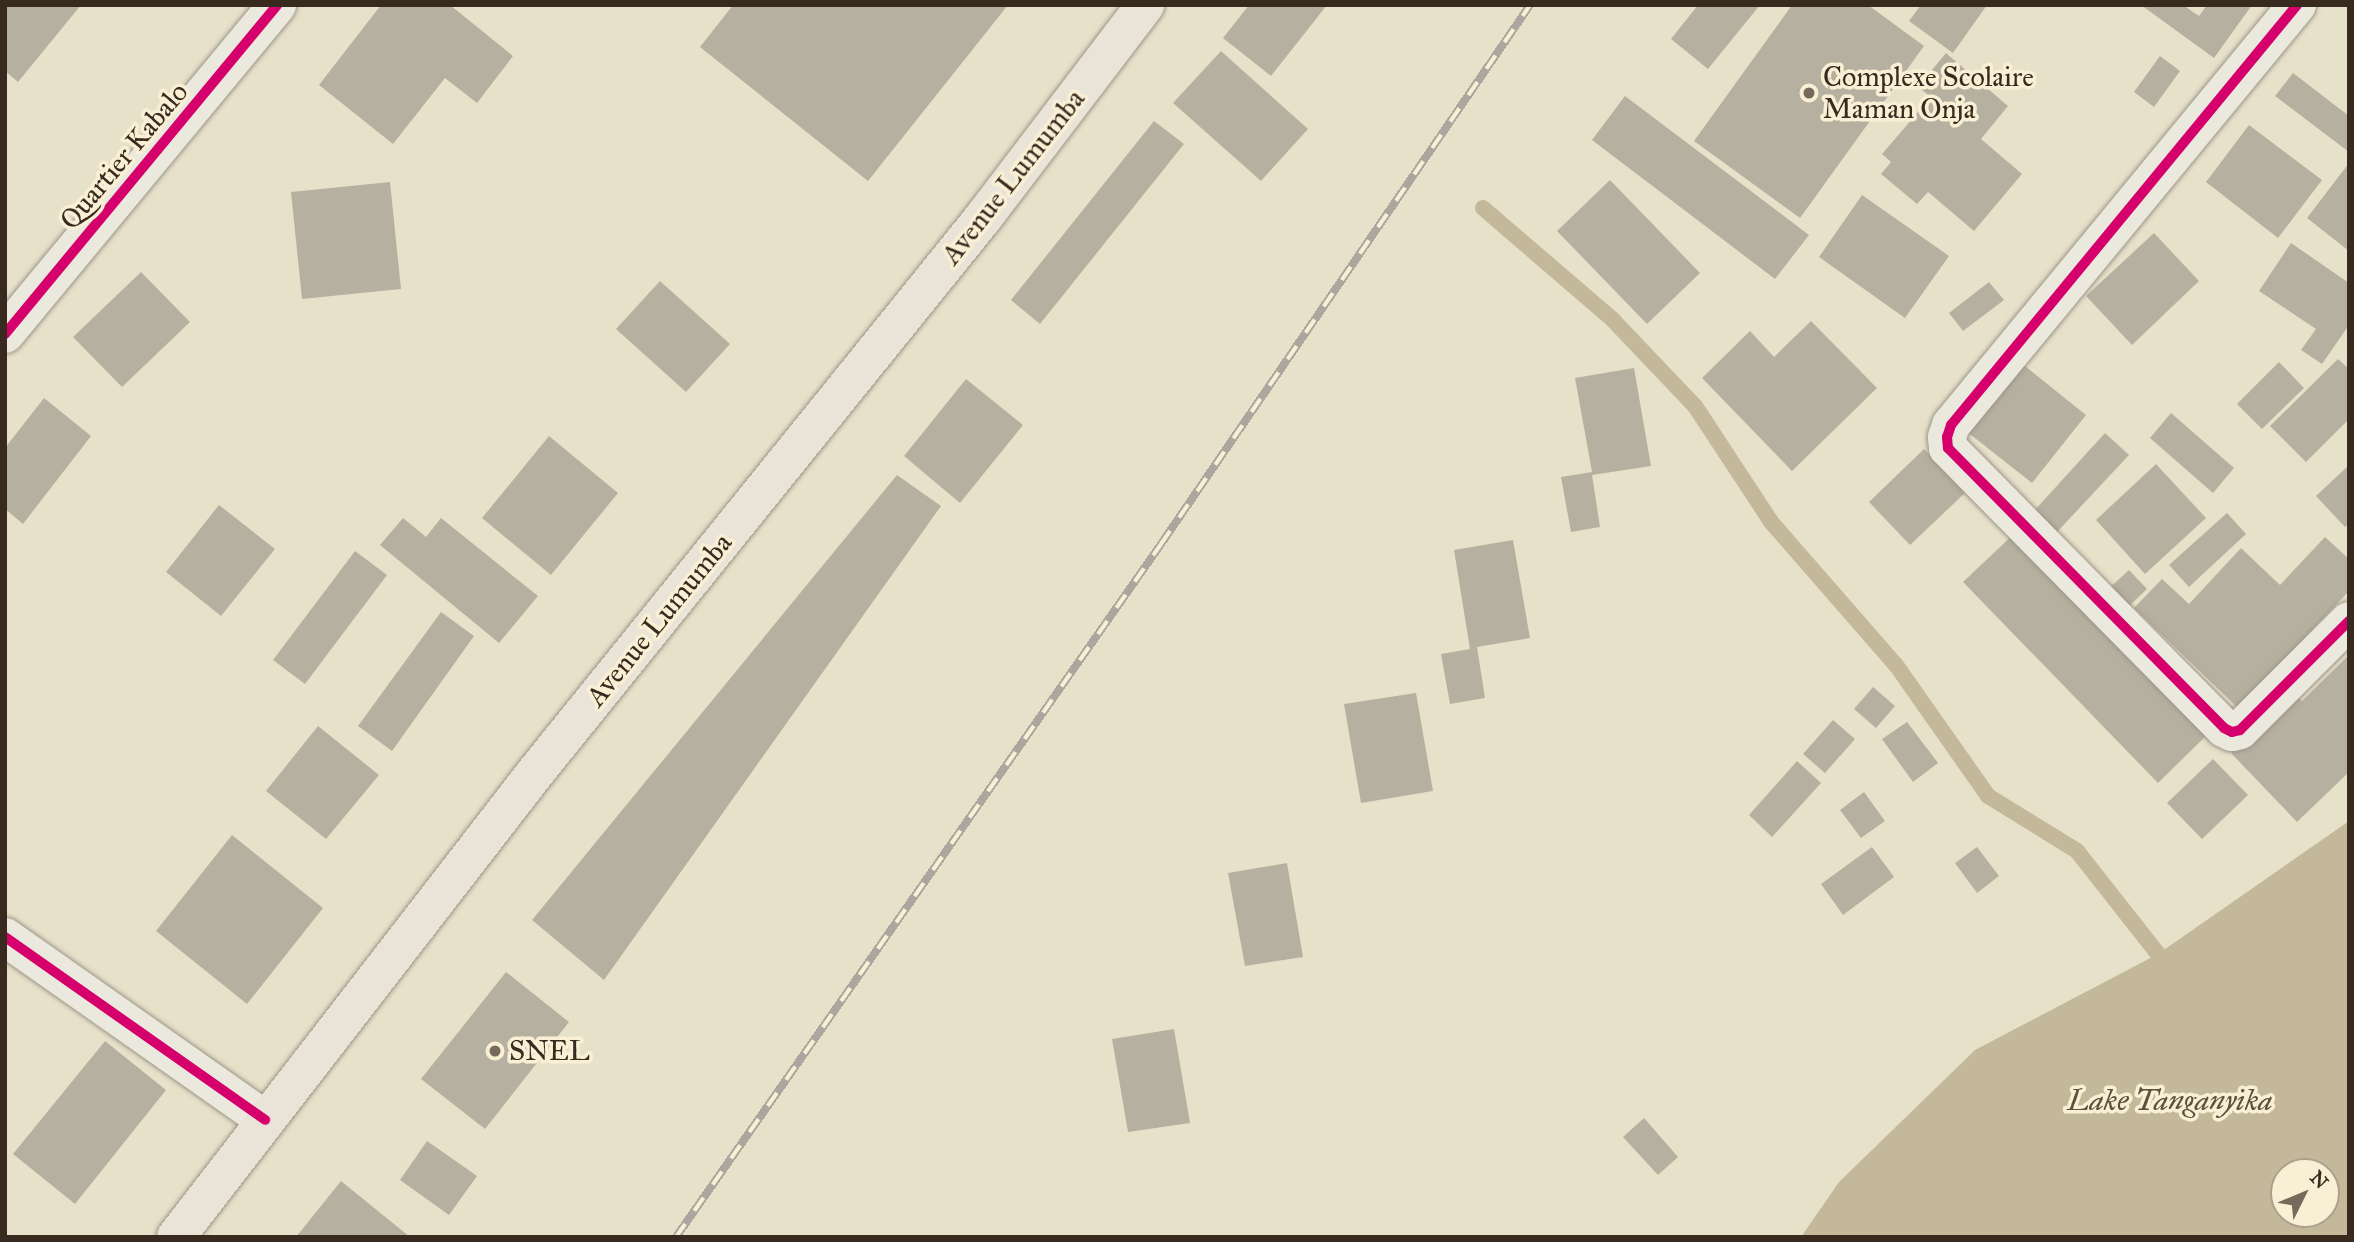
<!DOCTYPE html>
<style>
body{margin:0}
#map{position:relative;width:2354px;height:1242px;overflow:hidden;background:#e8e1ca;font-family:"IM FELL Great Primer",serif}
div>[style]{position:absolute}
.water>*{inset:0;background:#c4b89b}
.stream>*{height:16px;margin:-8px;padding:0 8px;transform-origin:8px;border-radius:8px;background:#c4b89b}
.building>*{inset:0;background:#b6b0a1}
.roads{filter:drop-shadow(0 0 2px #9c9687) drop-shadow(0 0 2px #9c9687)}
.street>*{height:38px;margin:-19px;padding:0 19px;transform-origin:19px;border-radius:19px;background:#ebe8dd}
.highway>*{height:38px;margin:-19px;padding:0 19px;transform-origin:19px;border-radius:19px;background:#e9e4d7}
.rail>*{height:8px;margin-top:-4px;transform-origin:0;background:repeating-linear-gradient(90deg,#f8efd4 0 16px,#aca79e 0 32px);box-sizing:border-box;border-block:2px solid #aca79e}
.cycleway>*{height:10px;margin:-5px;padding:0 5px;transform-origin:5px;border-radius:5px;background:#d6006c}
.dots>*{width:19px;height:19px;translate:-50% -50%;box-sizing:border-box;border:4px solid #f8efd4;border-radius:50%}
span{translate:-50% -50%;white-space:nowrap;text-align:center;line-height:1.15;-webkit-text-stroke:7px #f8efd4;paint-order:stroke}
.poi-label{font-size:28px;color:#392a1f}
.left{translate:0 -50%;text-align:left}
.street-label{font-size:28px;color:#392a1f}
.water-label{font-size:30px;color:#5e503e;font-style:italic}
.frame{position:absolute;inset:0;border:7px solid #392a1f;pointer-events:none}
.north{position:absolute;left:2270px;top:1158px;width:70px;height:70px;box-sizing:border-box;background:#f8efd4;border:2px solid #aca08c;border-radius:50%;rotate:47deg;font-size:19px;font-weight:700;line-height:28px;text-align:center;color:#392a1f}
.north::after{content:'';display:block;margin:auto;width:24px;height:32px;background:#766a5b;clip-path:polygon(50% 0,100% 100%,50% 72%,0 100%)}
</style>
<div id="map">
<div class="water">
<i style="clip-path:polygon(evenodd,2349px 821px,2349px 1237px,1801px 1237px,1839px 1182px,1975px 1050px,2158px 954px,2349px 821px,2284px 1172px,2326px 1172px,2326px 1214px,2284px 1214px,2284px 1172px)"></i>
</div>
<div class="stream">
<i style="left:1483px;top:208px;width:172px;rotate:40.7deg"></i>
<i style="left:1613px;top:320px;width:119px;rotate:46.4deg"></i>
<i style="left:1695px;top:406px;width:140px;rotate:56.7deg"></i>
<i style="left:1772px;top:523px;width:189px;rotate:48.9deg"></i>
<i style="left:1896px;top:665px;width:160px;rotate:54.9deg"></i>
<i style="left:1988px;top:796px;width:105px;rotate:31.7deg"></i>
<i style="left:2077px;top:851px;width:131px;rotate:51.8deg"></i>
</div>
<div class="building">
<i style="clip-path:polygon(5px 5px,81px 5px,18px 82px,5px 71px)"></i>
<i style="clip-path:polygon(381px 5px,450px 5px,513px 56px,477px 103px,445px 78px,393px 144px,319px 85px)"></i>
<i style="clip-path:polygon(733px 5px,1008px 5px,868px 181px,700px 47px)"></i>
<i style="clip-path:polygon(1249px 5px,1327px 5px,1271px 76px,1223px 38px)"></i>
<i style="clip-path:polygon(1698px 5px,1760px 5px,1708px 69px,1671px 39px)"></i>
<i style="clip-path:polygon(1792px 5px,1868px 5px,1924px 46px,1800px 218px,1694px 141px)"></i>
<i style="clip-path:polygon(1921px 5px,1987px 5px,1953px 53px,1909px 21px)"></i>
<i style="clip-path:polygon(2141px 5px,2183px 5px,2199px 16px,2207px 5px,2252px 5px,2214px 58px)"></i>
<i style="clip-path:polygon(1221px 51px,1308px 129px,1261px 181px,1173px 103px)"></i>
<i style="clip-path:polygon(1946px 53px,2008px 106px,1981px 139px,2022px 174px,1974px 231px,1928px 192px,1917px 204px,1881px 174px,1891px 162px,1882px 154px,1931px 97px,1918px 87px)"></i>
<i style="clip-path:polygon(2160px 56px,2180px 71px,2154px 107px,2134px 92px)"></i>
<i style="clip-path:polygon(2293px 73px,2349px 116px,2349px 152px,2275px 96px)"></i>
<i style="clip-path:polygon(1625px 96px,1809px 235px,1775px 279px,1592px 140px)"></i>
<i style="clip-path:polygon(1154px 121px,1184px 144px,1040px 324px,1011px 300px)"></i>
<i style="clip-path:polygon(2249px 125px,2322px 180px,2278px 238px,2206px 182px)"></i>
<i style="clip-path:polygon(2349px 163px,2349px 251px,2307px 218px)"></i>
<i style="clip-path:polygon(1610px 180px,1700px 273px,1647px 324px,1557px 231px)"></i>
<i style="clip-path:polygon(390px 182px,401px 289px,302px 299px,291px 192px)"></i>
<i style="clip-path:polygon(1862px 195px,1949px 256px,1905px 318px,1819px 257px)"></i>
<i style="clip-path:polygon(2154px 233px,2199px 281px,2132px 345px,2086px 296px)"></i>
<i style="clip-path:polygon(2291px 243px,2349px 283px,2349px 325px,2322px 364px,2301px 350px,2316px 329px,2259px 291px)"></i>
<i style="clip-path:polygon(141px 272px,190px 322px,122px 387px,73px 337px)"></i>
<i style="clip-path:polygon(660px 281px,730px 344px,686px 392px,616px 329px)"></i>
<i style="clip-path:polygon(1989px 282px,2004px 300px,1963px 331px,1949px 313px)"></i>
<i style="clip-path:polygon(1811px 321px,1877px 388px,1792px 471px,1702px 378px,1750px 331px,1774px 357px)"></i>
<i style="clip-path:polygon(2338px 359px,2349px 369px,2349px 419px,2306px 462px,2270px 426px)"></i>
<i style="clip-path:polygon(2020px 362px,2086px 415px,2032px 483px,1966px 431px)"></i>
<i style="clip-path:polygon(2279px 362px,2304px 388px,2262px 429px,2237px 404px)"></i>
<i style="clip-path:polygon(1634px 368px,1651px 466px,1592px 475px,1600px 527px,1571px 532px,1561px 477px,1592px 472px,1575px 378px)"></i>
<i style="clip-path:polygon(966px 379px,1023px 425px,960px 503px,904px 456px)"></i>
<i style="clip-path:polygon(44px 398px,91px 436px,23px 524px,5px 509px,5px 448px)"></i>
<i style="clip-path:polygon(2171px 413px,2234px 468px,2213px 493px,2150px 438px)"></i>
<i style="clip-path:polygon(2105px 433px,2129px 455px,2057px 532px,2034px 511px)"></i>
<i style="clip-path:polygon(549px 436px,618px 493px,551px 575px,482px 518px)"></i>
<i style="clip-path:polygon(1924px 449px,1966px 492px,1910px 545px,1869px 502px)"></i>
<i style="clip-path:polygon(2156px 464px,2206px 518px,2145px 574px,2096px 520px)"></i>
<i style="clip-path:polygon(2349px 465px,2349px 524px,2345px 527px,2316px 496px)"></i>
<i style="clip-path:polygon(897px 475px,941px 506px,604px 980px,532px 920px)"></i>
<i style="clip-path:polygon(219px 505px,275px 549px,221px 616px,166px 572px)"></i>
<i style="clip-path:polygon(2227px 513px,2246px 534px,2189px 587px,2169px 565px)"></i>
<i style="clip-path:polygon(403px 518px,426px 537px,441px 518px,538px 596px,499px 643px,380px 545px)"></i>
<i style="clip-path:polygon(2017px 531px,2211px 731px,2158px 783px,1963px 582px)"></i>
<i style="clip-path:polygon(2325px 537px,2349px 559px,2349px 591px,2238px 708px,2134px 608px,2162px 579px,2189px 604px,2241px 548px,2280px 585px)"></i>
<i style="clip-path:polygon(1513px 540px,1530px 638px,1477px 647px,1485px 698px,1450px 704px,1441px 654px,1470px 649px,1454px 550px)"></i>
<i style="clip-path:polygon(355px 551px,387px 575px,305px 684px,273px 660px)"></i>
<i style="clip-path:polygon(2129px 570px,2147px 589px,2125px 610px,2107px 590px)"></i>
<i style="clip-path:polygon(441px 612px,474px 636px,392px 751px,358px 726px)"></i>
<i style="clip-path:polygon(2349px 655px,2349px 772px,2297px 822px,2231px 753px,2295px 693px,2302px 701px)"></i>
<i style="clip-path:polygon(1873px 687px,1895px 706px,1876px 728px,1854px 709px)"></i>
<i style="clip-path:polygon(1416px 693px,1433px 791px,1361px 803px,1344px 704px)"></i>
<i style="clip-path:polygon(1833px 720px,1855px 739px,1825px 773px,1803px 754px)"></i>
<i style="clip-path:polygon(1907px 722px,1938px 763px,1913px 782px,1882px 739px)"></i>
<i style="clip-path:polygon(318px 726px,379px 775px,326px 839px,266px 791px)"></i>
<i style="clip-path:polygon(2213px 759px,2248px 795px,2202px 839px,2167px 803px)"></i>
<i style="clip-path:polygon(1797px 761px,1821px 783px,1772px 837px,1749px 815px)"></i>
<i style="clip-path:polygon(1864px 792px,1885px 821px,1861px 838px,1840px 810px)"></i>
<i style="clip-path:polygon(232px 835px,323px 908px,247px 1004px,156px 931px)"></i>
<i style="clip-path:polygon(1872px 847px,1894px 877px,1843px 915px,1821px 884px)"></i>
<i style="clip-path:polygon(1977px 847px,1999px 876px,1977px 893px,1955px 863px)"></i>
<i style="clip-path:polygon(1287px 863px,1303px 957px,1245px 966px,1228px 873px)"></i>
<i style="clip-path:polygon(506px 972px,569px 1022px,485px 1129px,421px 1079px)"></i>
<i style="clip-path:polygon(1174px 1029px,1190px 1123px,1128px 1132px,1112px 1039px)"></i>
<i style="clip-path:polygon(105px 1041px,166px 1090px,75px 1204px,13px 1154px)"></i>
<i style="clip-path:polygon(1644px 1118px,1678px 1157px,1658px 1175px,1623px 1137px)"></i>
<i style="clip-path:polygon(427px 1141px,477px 1176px,449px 1215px,400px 1180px)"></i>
<i style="clip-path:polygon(341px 1181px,410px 1237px,296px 1237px)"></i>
</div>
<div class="roads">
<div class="street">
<i style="left:2297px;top:5px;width:544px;rotate:129.48deg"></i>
<i style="left:1951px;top:425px;width:13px;rotate:108deg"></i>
<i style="left:1947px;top:437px;width:11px;rotate:85deg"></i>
<i style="left:1948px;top:448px;width:393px;rotate:45.4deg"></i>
<i style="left:2224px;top:728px;width:9px;rotate:27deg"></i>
<i style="left:2232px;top:732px;width:8px;rotate:-14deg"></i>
<i style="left:2240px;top:730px;width:154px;rotate:-45deg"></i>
<i style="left:5px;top:334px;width:427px;rotate:-50.4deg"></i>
<i style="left:5px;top:937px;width:318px;rotate:35.1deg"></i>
</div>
<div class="highway">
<i style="left:176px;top:1237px;width:587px;rotate:-52.27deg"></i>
<i style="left:535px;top:773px;width:713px;rotate:-51.09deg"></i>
<i style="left:983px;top:218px;width:268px;rotate:-52.7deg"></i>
</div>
</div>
<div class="rail">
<i style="left:676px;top:1237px;width:846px;rotate:-55.01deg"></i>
<i style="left:1161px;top:544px;width:653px;rotate:-55.6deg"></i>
</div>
<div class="cycleway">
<i style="left:2297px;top:5px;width:544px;rotate:129.48deg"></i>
<i style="left:1951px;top:425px;width:13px;rotate:108deg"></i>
<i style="left:1947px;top:437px;width:11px;rotate:85deg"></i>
<i style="left:1948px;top:448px;width:393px;rotate:45.4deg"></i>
<i style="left:2224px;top:728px;width:9px;rotate:27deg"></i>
<i style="left:2232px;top:732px;width:8px;rotate:-14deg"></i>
<i style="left:2240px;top:730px;width:154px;rotate:-45deg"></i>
<i style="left:5px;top:334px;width:427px;rotate:-50.4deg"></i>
<i style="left:5px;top:937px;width:318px;rotate:35.1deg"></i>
</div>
<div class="dots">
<i style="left:1809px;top:93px;background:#766a5b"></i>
<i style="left:495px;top:1051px;background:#766a5b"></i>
</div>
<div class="poi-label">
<span class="left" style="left:1823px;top:93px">Complexe Scolaire<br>Maman Onja</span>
<span class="left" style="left:509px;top:1051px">SNEL</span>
</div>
<div class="street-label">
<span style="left:124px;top:156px;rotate:-50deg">Quartier Kabalo</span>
<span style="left:1013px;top:177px;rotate:-52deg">Avenue Lumumba</span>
<span style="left:659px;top:620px;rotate:-51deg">Avenue Lumumba</span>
</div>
<div class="water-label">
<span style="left:2170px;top:1100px">Lake Tanganyika</span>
</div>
<div class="frame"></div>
<div class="north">N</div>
</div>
